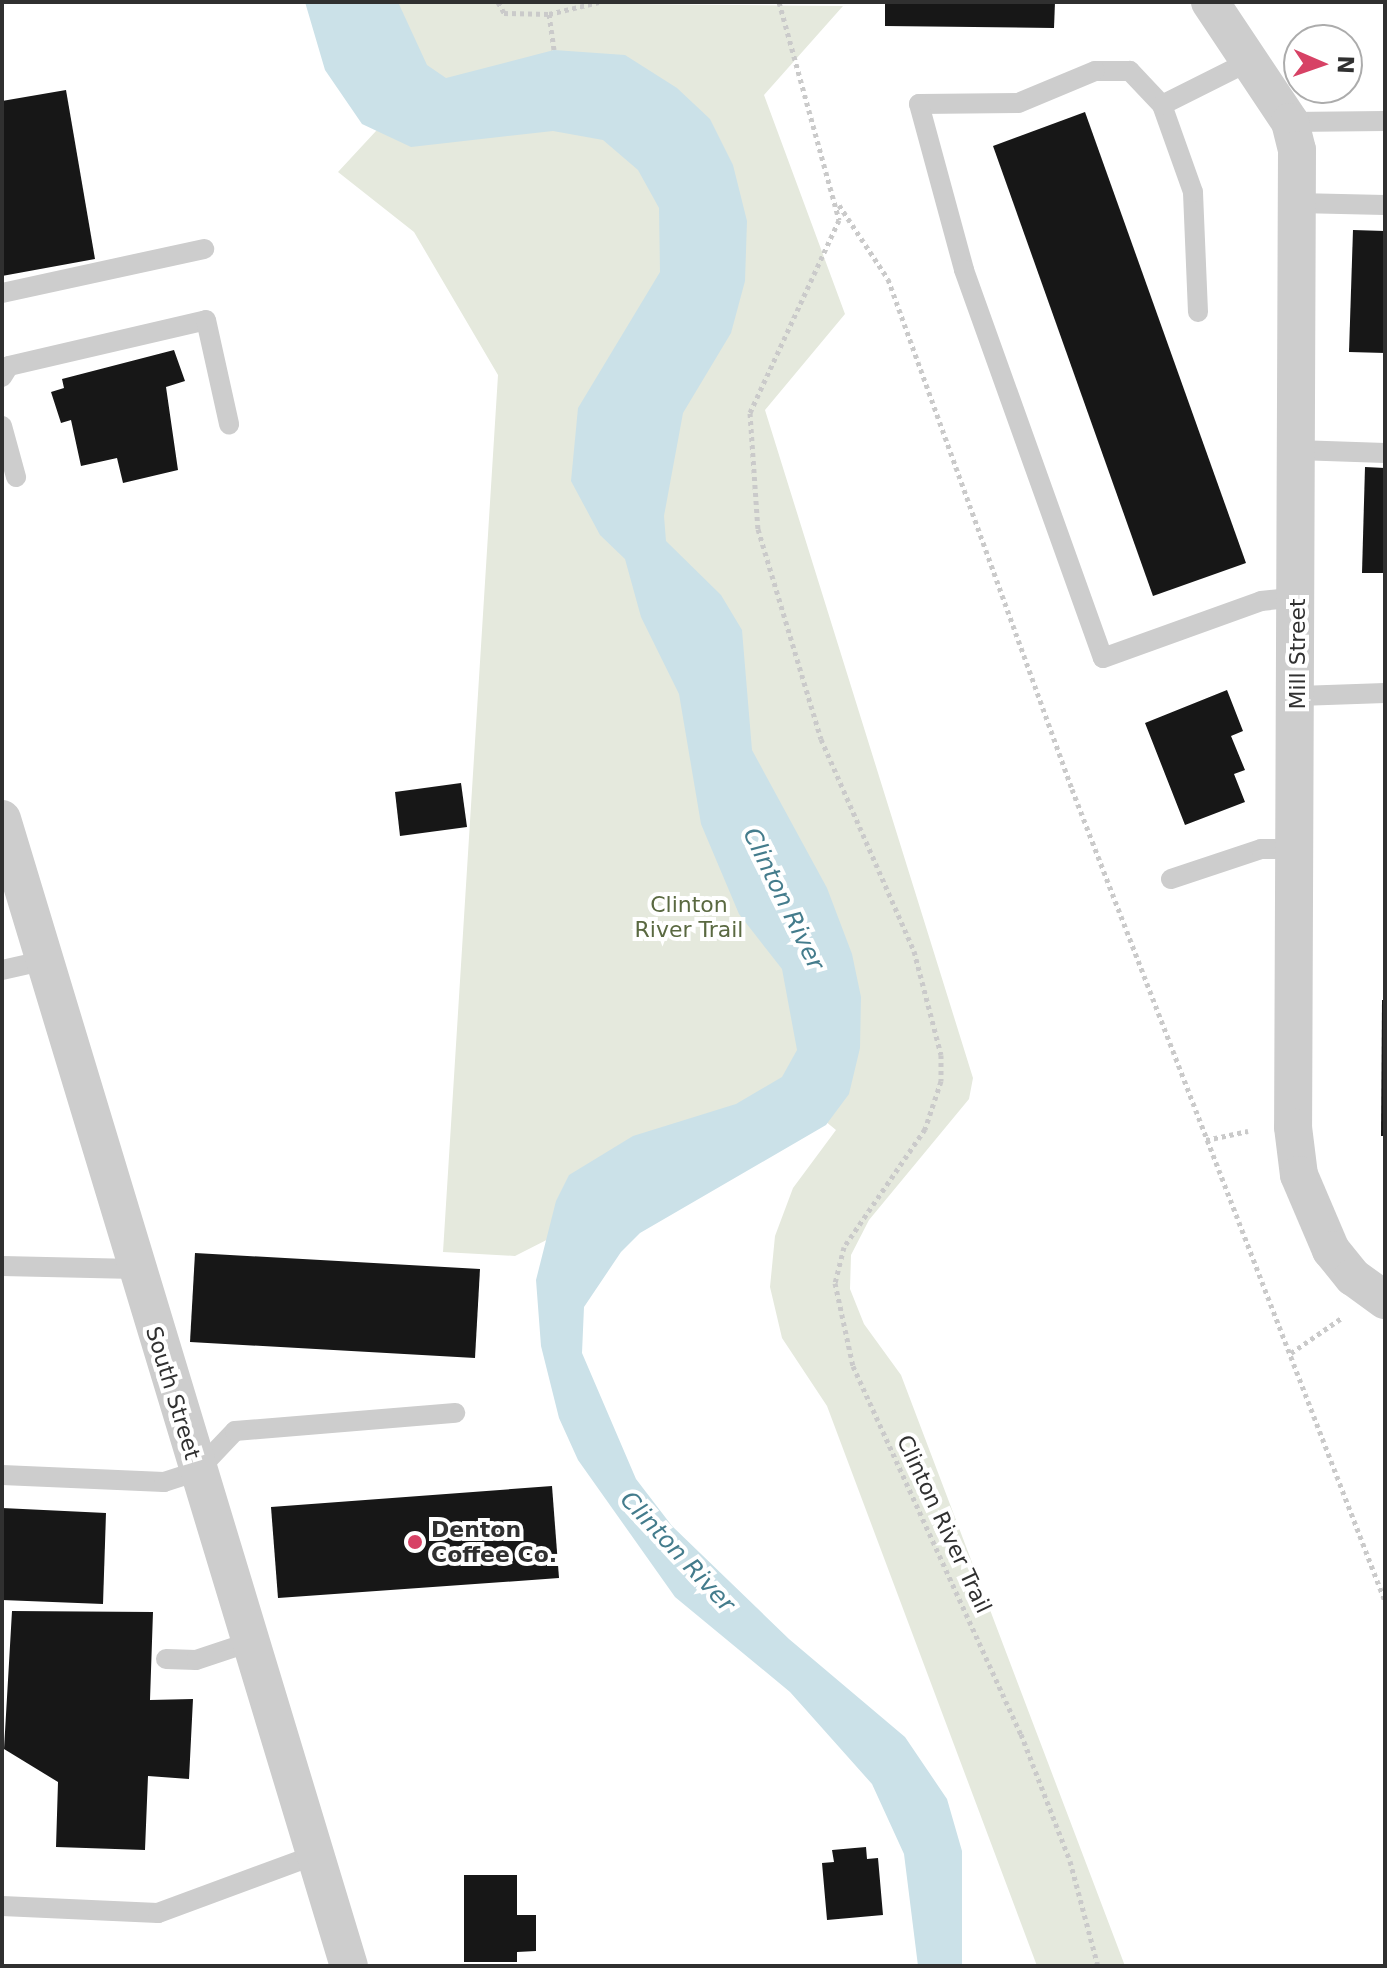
<!DOCTYPE html>
<style>
body{margin:0}
#map{position:relative;width:1387px;height:1968px;overflow:hidden;background:#fff;font-family:"DejaVu Sans",sans-serif}
div>[style]{position:absolute}
.green>*{inset:0;background:#e5e9dd}
.water>*{inset:0;background:#cbe1e8}
.building>*{inset:0;background:#171717}
.path>*{height:5px;margin-top:-2.5px;transform-origin:0;background:repeating-linear-gradient(90deg,#cacaca 0 4px,transparent 0 8px)}
.lane>*{height:20px;margin:-10px;padding:0 10px;transform-origin:10px;border-radius:10px;background:#cdcdcd}
.street>*{height:38px;margin:-19px;padding:0 19px;transform-origin:19px;border-radius:19px;background:#cdcdcd}
.dots>*{width:22px;height:22px;translate:-50% -50%;box-sizing:border-box;border:4px solid #fff;border-radius:50%}
span{translate:-50% -50%;white-space:nowrap;text-align:center;line-height:1.15;-webkit-text-stroke:8px #fff;paint-order:stroke}
.street-label{font-size:22px;color:#303030}
.park-label{font-size:22px;color:#5a6941}
.poi-label{font-size:22px;color:#303030;font-weight:700}
.left{translate:0 -50%;text-align:left}
.water-label{font-size:24px;color:#447c8c;font-style:italic}
.frame{position:absolute;inset:0;border:4px solid #303030;pointer-events:none}
.north{position:absolute;left:1283px;top:24px;width:80px;height:80px;box-sizing:border-box;background:#fff;border:2px solid #acacac;border-radius:50%;rotate:92deg;font-size:22px;font-weight:700;line-height:32px;text-align:center;color:#303030}
.north::after{content:'';display:block;margin:auto;width:28px;height:36px;background:#d74265;clip-path:polygon(50% 0,100% 100%,50% 72%,0 100%)}
</style>
<div id="map">
<div class="green">
<i style="clip-path:polygon(396px 2px,843px 6px,764px 95px,845px 314px,765px 410px,973px 1078px,969px 1099px,869px 1220px,851px 1255px,850px 1289px,864px 1324px,901px 1375px,1125px 1966px,1037px 1966px,827px 1406px,782px 1338px,770px 1287px,775px 1236px,793px 1188px,836px 1130px,808px 1107px,515px 1256px,443px 1252px,498px 375px,414px 232px,338px 172px,389px 117px)"></i>
</div>
<div class="water">
<i style="clip-path:polygon(305px 2px,398px 2px,427px 65px,446px 78px,554px 50px,625px 55px,677px 88px,710px 119px,733px 165px,747px 221px,745px 281px,731px 333px,683px 413px,664px 516px,666px 541px,721px 595px,742px 630px,752px 750px,827px 888px,852px 954px,861px 997px,860px 1048px,849px 1094px,826px 1125px,640px 1233px,621px 1252px,584px 1307px,582px 1353px,636px 1479px,672px 1526px,789px 1639px,905px 1737px,947px 1799px,962px 1851px,962px 1966px,918px 1966px,904px 1854px,872px 1784px,790px 1692px,675px 1597px,578px 1460px,559px 1418px,541px 1346px,536px 1280px,556px 1201px,569px 1175px,633px 1136px,736px 1104px,782px 1077px,797px 1050px,782px 969px,739px 914px,701px 824px,679px 694px,641px 617px,625px 559px,600px 535px,571px 481px,578px 408px,660px 272px,659px 208px,638px 170px,603px 140px,553px 131px,411px 147px,362px 124px,325px 70px)"></i>
</div>
<div class="building">
<i style="clip-path:polygon(885px 2px,1055px 2px,1054px 28px,885px 26px)"></i>
<i style="clip-path:polygon(66px 90px,95px 259px,2px 276px,2px 101px)"></i>
<i style="clip-path:polygon(1085px 112px,1246px 563px,1153px 596px,993px 146px)"></i>
<i style="clip-path:polygon(1353px 230px,1385px 231px,1385px 353px,1349px 352px)"></i>
<i style="clip-path:polygon(174px 350px,185px 381px,166px 387px,178px 470px,123px 483px,117px 458px,81px 466px,71px 420px,61px 423px,51px 392px,64px 388px,62px 379px)"></i>
<i style="clip-path:polygon(1365px 467px,1385px 468px,1385px 573px,1362px 573px)"></i>
<i style="clip-path:polygon(1227px 690px,1243px 731px,1231px 736px,1245px 770px,1234px 774px,1245px 802px,1185px 825px,1145px 723px)"></i>
<i style="clip-path:polygon(461px 783px,467px 827px,400px 836px,395px 792px)"></i>
<i style="clip-path:polygon(1382px 1000px,1385px 1000px,1385px 1136px,1381px 1136px)"></i>
<i style="clip-path:polygon(195px 1253px,480px 1269px,475px 1358px,190px 1342px)"></i>
<i style="clip-path:polygon(552px 1486px,559px 1578px,278px 1598px,271px 1507px)"></i>
<i style="clip-path:polygon(2px 1508px,106px 1513px,103px 1604px,2px 1600px)"></i>
<i style="clip-path:polygon(12px 1611px,153px 1612px,150px 1700px,193px 1699px,189px 1779px,148px 1776px,145px 1850px,56px 1847px,58px 1782px,4px 1749px)"></i>
<i style="clip-path:polygon(866px 1847px,867px 1859px,878px 1858px,883px 1915px,827px 1920px,822px 1863px,834px 1862px,832px 1850px)"></i>
<i style="clip-path:polygon(464px 1875px,517px 1875px,517px 1915px,536px 1915px,536px 1951px,517px 1952px,517px 1962px,464px 1962px)"></i>
</div>
<div class="path">
<i style="left:498px;top:2px;width:13px;rotate:61deg"></i>
<i style="left:504px;top:13px;width:45px;rotate:1.3deg"></i>
<i style="left:549px;top:14px;width:51px;rotate:-13.5deg"></i>
<i style="left:779px;top:2px;width:226px;rotate:74.6deg"></i>
<i style="left:839px;top:220px;width:213px;rotate:114.8deg"></i>
<i style="left:750px;top:413px;width:116px;rotate:86.1deg"></i>
<i style="left:758px;top:529px;width:219px;rotate:73.3deg"></i>
<i style="left:821px;top:739px;width:232px;rotate:66.3deg"></i>
<i style="left:914px;top:951px;width:107px;rotate:75.4deg"></i>
<i style="left:941px;top:1055px;width:26px;rotate:90deg"></i>
<i style="left:941px;top:1081px;width:51px;rotate:108.4deg"></i>
<i style="left:925px;top:1129px;width:143px;rotate:124.5deg"></i>
<i style="left:844px;top:1247px;width:37px;rotate:104deg"></i>
<i style="left:835px;top:1283px;width:85px;rotate:77.8deg"></i>
<i style="left:853px;top:1366px;width:405px;rotate:65.5deg"></i>
<i style="left:1021px;top:1734px;width:136px;rotate:68.9deg"></i>
<i style="left:1070px;top:1861px;width:109px;rotate:75.1deg"></i>
<i style="left:549px;top:14px;width:36px;rotate:82deg"></i>
<i style="left:839px;top:205px;width:89px;rotate:56.5deg"></i>
<i style="left:888px;top:279px;width:542px;rotate:70.16deg"></i>
<i style="left:1072px;top:789px;width:870px;rotate:68.92deg"></i>
<i style="left:1206px;top:1140px;width:43px;rotate:-12.1deg"></i>
<i style="left:1291px;top:1353px;width:63px;rotate:-34.7deg"></i>
</div>
<div class="lane">
<i style="left:1162px;top:105px;width:47px;rotate:-133.3deg"></i>
<i style="left:1130px;top:71px;width:35px;rotate:180deg"></i>
<i style="left:1095px;top:71px;width:83px;rotate:157.4deg"></i>
<i style="left:1018px;top:103px;width:99px;rotate:179.4deg"></i>
<i style="left:919px;top:104px;width:172px;rotate:74.8deg"></i>
<i style="left:964px;top:270px;width:412px;rotate:70.3deg"></i>
<i style="left:1103px;top:658px;width:168px;rotate:-19.8deg"></i>
<i style="left:1261px;top:601px;width:37px;rotate:-6deg"></i>
<i style="left:1290px;top:122px;width:95px;rotate:-0.6deg"></i>
<i style="left:1297px;top:203px;width:88px;rotate:1.3deg"></i>
<i style="left:2px;top:293px;width:207px;rotate:-12.3deg"></i>
<i style="left:1198px;top:312px;width:120px;rotate:-92.4deg"></i>
<i style="left:1193px;top:192px;width:92px;rotate:-109.6deg"></i>
<i style="left:1162px;top:105px;width:101px;rotate:-26.6deg"></i>
<i style="left:2px;top:377px;width:13px;rotate:-58deg"></i>
<i style="left:9px;top:366px;width:202px;rotate:-13.1deg"></i>
<i style="left:206px;top:320px;width:107px;rotate:77.5deg"></i>
<i style="left:2px;top:426px;width:53px;rotate:74.6deg"></i>
<i style="left:1297px;top:450px;width:88px;rotate:2deg"></i>
<i style="left:1299px;top:696px;width:86px;rotate:-2deg"></i>
<i style="left:1171px;top:879px;width:95px;rotate:-18.4deg"></i>
<i style="left:1261px;top:849px;width:36px"></i>
<i style="left:2px;top:970px;width:41px;rotate:-12.7deg"></i>
<i style="left:2px;top:1266px;width:133px;rotate:1.3deg"></i>
<i style="left:2px;top:1475px;width:162px;rotate:2.5deg"></i>
<i style="left:164px;top:1482px;width:35px;rotate:-18deg"></i>
<i style="left:197px;top:1471px;width:55px;rotate:-46.5deg"></i>
<i style="left:235px;top:1431px;width:221px;rotate:-4.7deg"></i>
<i style="left:166px;top:1659px;width:30px;rotate:2deg"></i>
<i style="left:196px;top:1660px;width:57px;rotate:-18.4deg"></i>
<i style="left:2px;top:1906px;width:156px;rotate:2.6deg"></i>
<i style="left:158px;top:1913px;width:167px;rotate:-20.3deg"></i>
</div>
<div class="street">
<i style="left:1210px;top:2px;width:144px;rotate:56.3deg"></i>
<i style="left:1290px;top:122px;width:29px;rotate:76deg"></i>
<i style="left:1297px;top:150px;width:977px;rotate:90.23deg"></i>
<i style="left:1293px;top:1127px;width:48px;rotate:82.9deg"></i>
<i style="left:1299px;top:1175px;width:82px;rotate:66.9deg"></i>
<i style="left:1331px;top:1250px;width:35px;rotate:51deg"></i>
<i style="left:1353px;top:1277px;width:39px;rotate:36deg"></i>
<i style="left:2px;top:819px;width:1198px;rotate:73.17deg"></i>
</div>
<div class="dots">
<i style="left:415px;top:1542px;background:#d74265"></i>
</div>
<div class="street-label">
<span style="left:1298px;top:654px;rotate:-90deg">Mill Street</span>
<span style="left:173px;top:1393px;rotate:73deg">South Street</span>
<span style="left:944px;top:1524px;rotate:65deg">Clinton River Trail</span>
</div>
<div class="park-label">
<span style="left:689px;top:917px">Clinton<br>River Trail</span>
</div>
<div class="poi-label">
<span class="left" style="left:431px;top:1542px">Denton<br>Coffee Co.</span>
</div>
<div class="water-label">
<span style="left:783px;top:899px;rotate:64deg">Clinton River</span>
<span style="left:677px;top:1552px;rotate:47deg">Clinton River</span>
</div>
<div class="frame"></div>
<div class="north">N</div>
</div>
